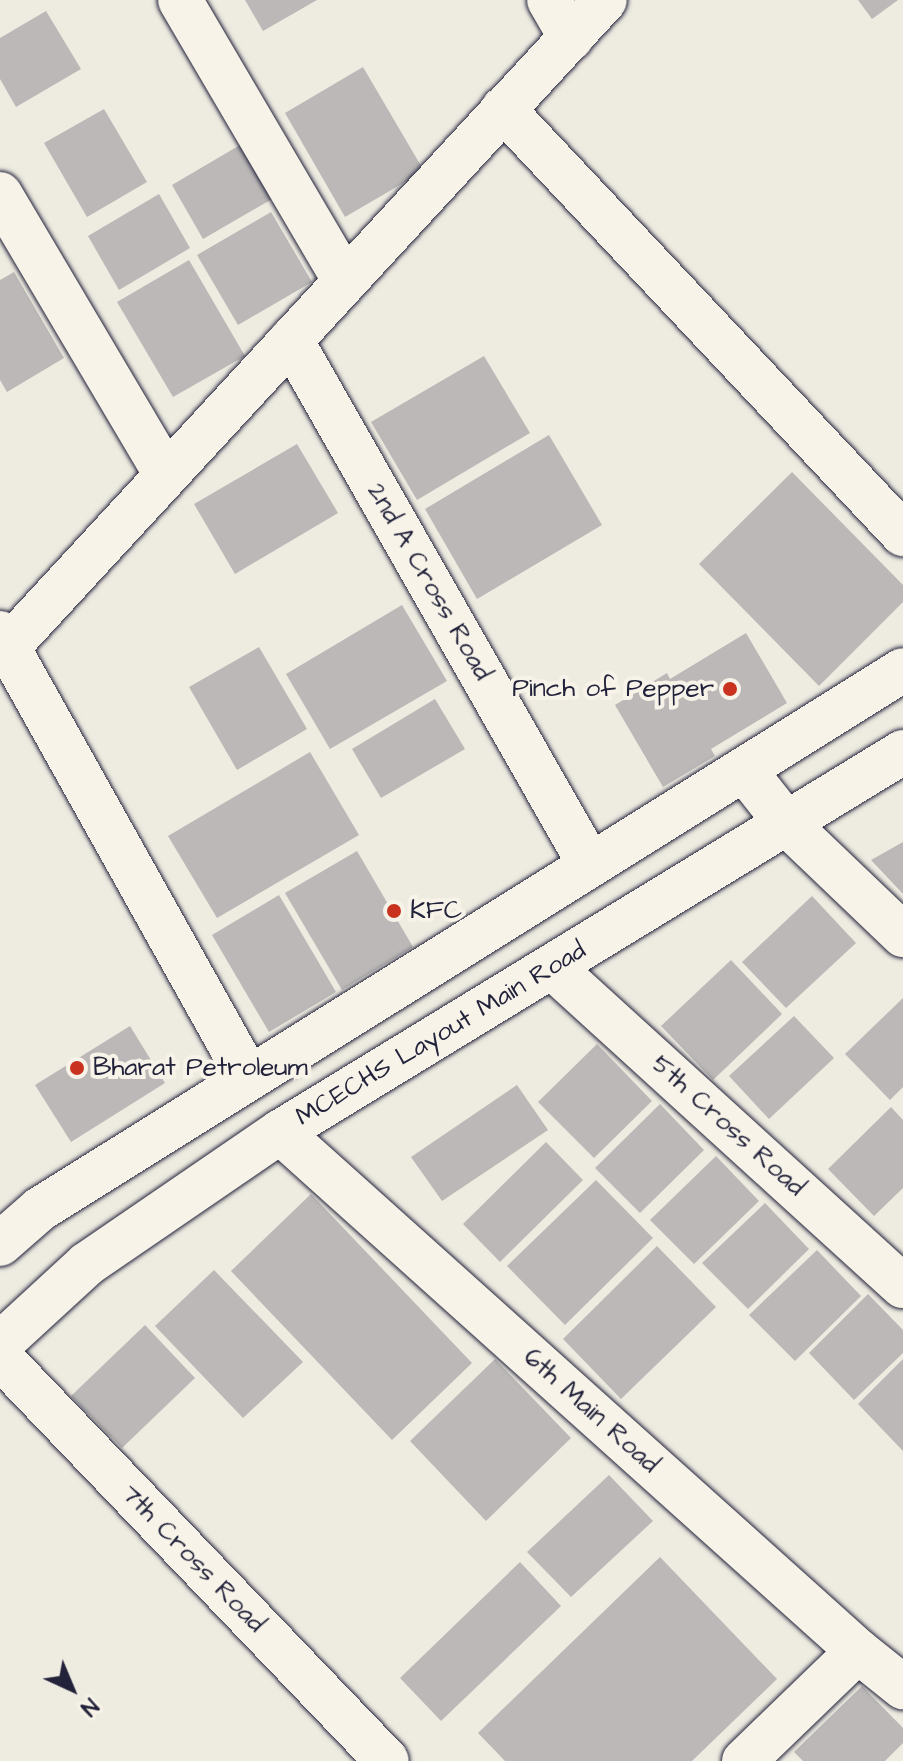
<!DOCTYPE html>
<style>
body{margin:0}
#map{position:relative;width:903px;height:1761px;overflow:hidden;background:#eeebe1;font-family:"Architects Daughter",sans-serif}
div>[style]{position:absolute}
.building>*{inset:0;background:#bbb8b7}
.roads{filter:drop-shadow(0 0 2px #22223b) drop-shadow(0 0 2px #22223b)}
.minor>*{height:44px;margin:-22px;padding:0 22px;transform-origin:22px;border-radius:22px;background:#f7f3e8}
.major>*{height:44px;margin:-22px;padding:0 22px;transform-origin:22px;border-radius:22px;background:#f7f3e8}
.dots>*{width:22px;height:22px;translate:-50% -50%;box-sizing:border-box;border:4px solid #f7f3e8;border-radius:50%}
span{translate:-50% -50%;white-space:nowrap;text-align:center;line-height:1.15;-webkit-text-stroke:8px #f7f3e8;paint-order:stroke}
.street-label{font-size:26px;color:#22223b}
.poi-label{font-size:26px;color:#22223b}
.right{translate:-100% -50%;text-align:right}
.left{translate:0 -50%;text-align:left}
.north{position:absolute;left:32px;top:1649px;width:80px;height:80px;-webkit-text-stroke:6px #f7f3e8;paint-order:stroke;rotate:136deg;font-size:22px;font-weight:700;line-height:32px;text-align:center;color:#22223b}
.north::after{content:'';display:block;margin:auto;width:28px;height:36px;background:#22223b;clip-path:polygon(50% 0,100% 100%,50% 72%,0 100%)}
</style>
<div id="map">
<div class="building">
<i style="clip-path:polygon(245px 0,317px 0,263px 31px)"></i>
<i style="clip-path:polygon(858px 0,898px 0,872px 19px)"></i>
<i style="clip-path:polygon(46px 11px,81px 69px,16px 107px,0 79px,0 38px)"></i>
<i style="clip-path:polygon(363px 67px,424px 171px,345px 217px,285px 113px)"></i>
<i style="clip-path:polygon(104px 109px,147px 182px,87px 217px,44px 143px)"></i>
<i style="clip-path:polygon(240px 145px,272px 199px,203px 239px,172px 185px)"></i>
<i style="clip-path:polygon(159px 194px,190px 248px,119px 290px,88px 236px)"></i>
<i style="clip-path:polygon(271px 212px,312px 282px,238px 325px,197px 255px)"></i>
<i style="clip-path:polygon(189px 260px,245px 356px,173px 397px,117px 302px)"></i>
<i style="clip-path:polygon(14px 272px,64px 358px,7px 392px,0 380px,0 280px)"></i>
<i style="clip-path:polygon(484px 356px,530px 433px,417px 500px,371px 422px)"></i>
<i style="clip-path:polygon(549px 435px,602px 525px,477px 599px,425px 509px)"></i>
<i style="clip-path:polygon(297px 444px,338px 513px,235px 574px,194px 504px)"></i>
<i style="clip-path:polygon(792px 472px,903px 585px,903px 602px,819px 686px,699px 564px)"></i>
<i style="clip-path:polygon(402px 605px,447px 681px,330px 749px,286px 674px)"></i>
<i style="clip-path:polygon(746px 633px,787px 703px,711px 749px,715px 756px,663px 787px,615px 705px,667px 673px,670px 679px)"></i>
<i style="clip-path:polygon(259px 647px,307px 729px,237px 770px,189px 687px)"></i>
<i style="clip-path:polygon(435px 699px,465px 749px,381px 798px,352px 749px)"></i>
<i style="clip-path:polygon(310px 752px,359px 835px,217px 918px,168px 836px)"></i>
<i style="clip-path:polygon(903px 842px,903px 894px,871px 860px)"></i>
<i style="clip-path:polygon(357px 851px,413px 947px,342px 990px,285px 893px)"></i>
<i style="clip-path:polygon(279px 895px,336px 992px,269px 1032px,212px 935px)"></i>
<i style="clip-path:polygon(812px 896px,856px 943px,786px 1008px,742px 962px)"></i>
<i style="clip-path:polygon(731px 960px,782px 1014px,713px 1080px,661px 1026px)"></i>
<i style="clip-path:polygon(903px 998px,903px 1087px,890px 1100px,845px 1054px)"></i>
<i style="clip-path:polygon(794px 1016px,834px 1058px,769px 1119px,729px 1076px)"></i>
<i style="clip-path:polygon(130px 1026px,165px 1083px,71px 1142px,35px 1085px)"></i>
<i style="clip-path:polygon(597px 1044px,652px 1101px,594px 1158px,538px 1102px)"></i>
<i style="clip-path:polygon(517px 1085px,548px 1130px,442px 1201px,411px 1157px)"></i>
<i style="clip-path:polygon(660px 1104px,704px 1150px,640px 1213px,595px 1168px)"></i>
<i style="clip-path:polygon(891px 1107px,903px 1120px,903px 1188px,874px 1216px,828px 1169px)"></i>
<i style="clip-path:polygon(546px 1142px,583px 1180px,500px 1262px,463px 1224px)"></i>
<i style="clip-path:polygon(716px 1156px,759px 1201px,694px 1264px,650px 1220px)"></i>
<i style="clip-path:polygon(596px 1180px,653px 1238px,565px 1325px,507px 1266px)"></i>
<i style="clip-path:polygon(311px 1194px,472px 1363px,392px 1440px,231px 1271px)"></i>
<i style="clip-path:polygon(765px 1203px,809px 1249px,748px 1309px,702px 1263px)"></i>
<i style="clip-path:polygon(657px 1246px,716px 1307px,621px 1399px,563px 1339px)"></i>
<i style="clip-path:polygon(817px 1250px,861px 1296px,795px 1361px,749px 1315px)"></i>
<i style="clip-path:polygon(214px 1270px,303px 1362px,243px 1418px,155px 1326px)"></i>
<i style="clip-path:polygon(868px 1294px,903px 1330px,903px 1353px,854px 1400px,809px 1353px)"></i>
<i style="clip-path:polygon(145px 1325px,195px 1378px,122px 1448px,71px 1396px)"></i>
<i style="clip-path:polygon(495px 1359px,571px 1438px,486px 1521px,410px 1441px)"></i>
<i style="clip-path:polygon(903px 1359px,903px 1451px,858px 1404px)"></i>
<i style="clip-path:polygon(609px 1475px,653px 1521px,571px 1597px,527px 1552px)"></i>
<i style="clip-path:polygon(660px 1557px,777px 1679px,692px 1761px,505px 1761px,478px 1733px)"></i>
<i style="clip-path:polygon(520px 1562px,561px 1606px,441px 1721px,400px 1678px)"></i>
<i style="clip-path:polygon(862px 1686px,903px 1728px,903px 1743px,885px 1761px,803px 1761px,794px 1752px)"></i>
</div>
<div class="roads">
<div class="minor">
<i style="left:180px;top:0;width:326px;rotate:59.6deg"></i>
<i style="left:549px;top:0;width:44px;rotate:59.9deg"></i>
<i style="left:503px;top:109px;width:584px;rotate:46.74deg"></i>
<i style="left:0;top:194px;width:326px;rotate:59.4deg"></i>
<i style="left:291px;top:340px;width:604px;rotate:60.34deg"></i>
<i style="left:0;top:633px;width:509px;rotate:60.81deg"></i>
<i style="left:8px;top:647px;width:880px;rotate:-47.3deg"></i>
<i style="left:745px;top:771px;width:68px;rotate:51.6deg"></i>
<i style="left:787px;top:824px;width:161px;rotate:43.7deg"></i>
<i style="left:552px;top:967px;width:474px;rotate:42.3deg"></i>
<i style="left:280px;top:1132px;width:777px;rotate:41.92deg"></i>
<i style="left:858px;top:1651px;width:58px;rotate:38.7deg"></i>
<i style="left:0;top:1357px;width:559px;rotate:46.23deg"></i>
<i style="left:744px;top:1761px;width:158px;rotate:-44deg"></i>
</div>
<div class="major">
<i style="left:0;top:1244px;width:53px;rotate:-41.2deg"></i>
<i style="left:40px;top:1209px;width:1017px;rotate:-31.99deg"></i>
<i style="left:0;top:1344px;width:118px;rotate:-42.6deg"></i>
<i style="left:87px;top:1264px;width:234px;rotate:-34.4deg"></i>
<i style="left:280px;top:1132px;width:730px;rotate:-31.38deg"></i>
</div>
</div>
<div class="dots">
<i style="left:730px;top:689px;background:#c8321e"></i>
<i style="left:394px;top:911px;background:#c8321e"></i>
<i style="left:77px;top:1068px;background:#c8321e"></i>
</div>
<div class="street-label">
<span style="left:429px;top:582px;rotate:60deg">2nd A Cross Road</span>
<span style="left:441px;top:1034px;rotate:-31deg">MCECHS Layout Main Road</span>
<span style="left:728px;top:1126px;rotate:42deg">5th Cross Road</span>
<span style="left:591px;top:1411px;rotate:42deg">6th Main Road</span>
<span style="left:193px;top:1559px;rotate:46deg">7th Cross Road</span>
</div>
<div class="poi-label">
<span class="right" style="left:714px;top:689px">Pinch of Pepper</span>
<span class="left" style="left:410px;top:911px">KFC</span>
<span class="left" style="left:93px;top:1068px">Bharat Petroleum</span>
</div>
<div class="north">N</div>
</div>
